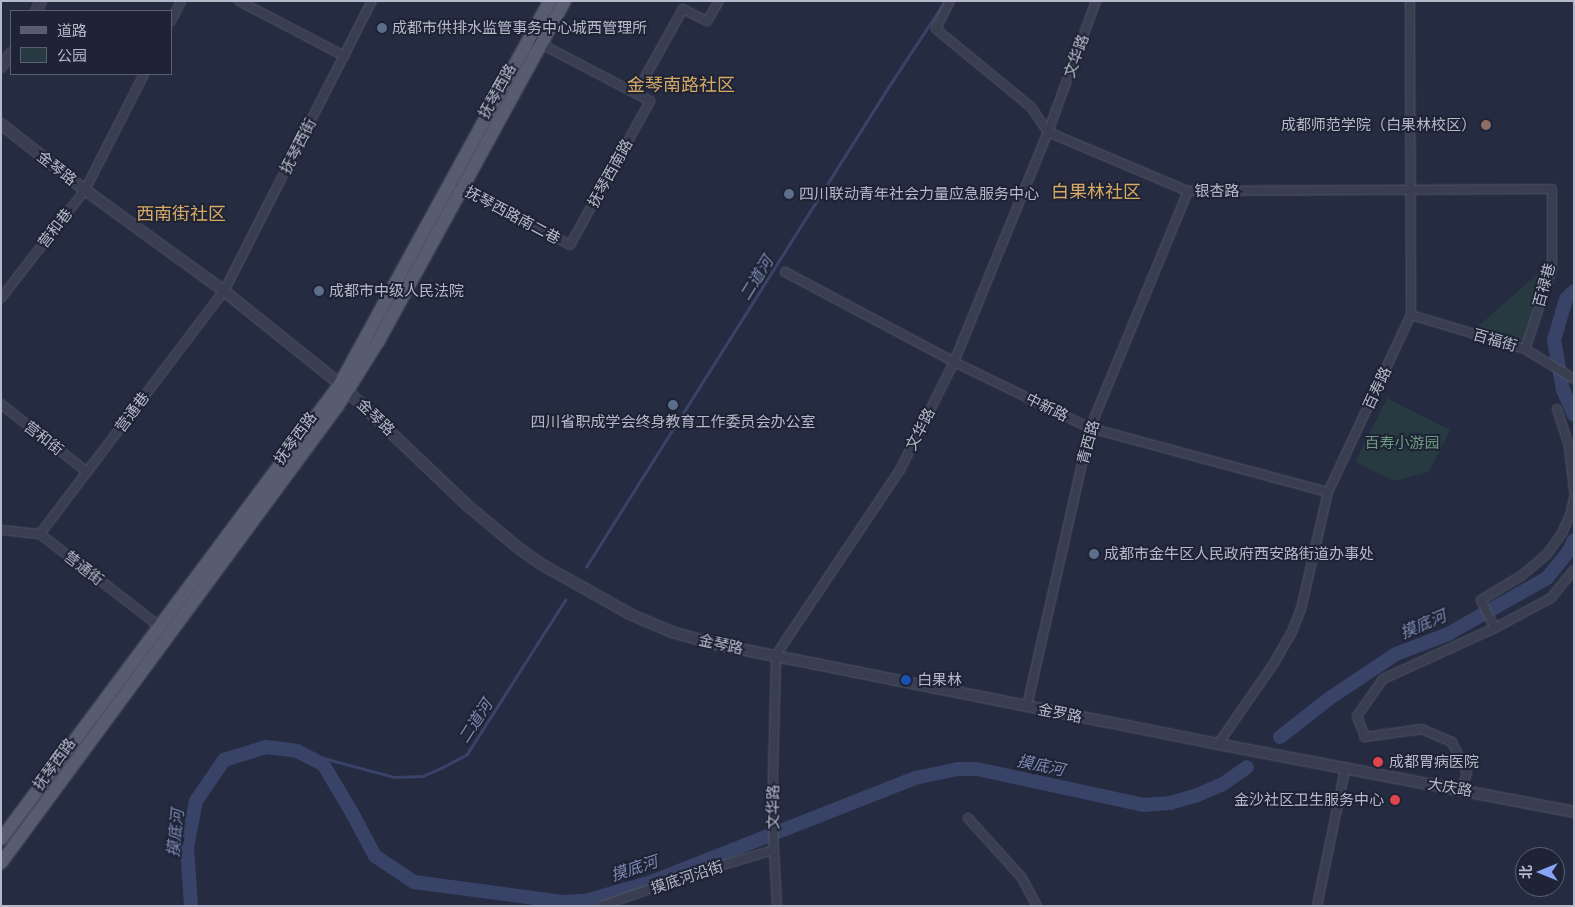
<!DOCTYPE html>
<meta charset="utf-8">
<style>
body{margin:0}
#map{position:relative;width:1575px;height:907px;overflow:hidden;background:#252b40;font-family:"IBM Plex Sans","Noto Sans SC",sans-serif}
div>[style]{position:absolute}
.green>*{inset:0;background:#273941}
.stream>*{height:2.5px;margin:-1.25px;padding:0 1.25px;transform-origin:1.25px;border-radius:1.25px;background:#384367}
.river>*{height:14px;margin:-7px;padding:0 7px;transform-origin:7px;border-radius:7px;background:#384367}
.roads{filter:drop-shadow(0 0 1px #515667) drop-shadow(0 0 1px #515667)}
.minor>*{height:8px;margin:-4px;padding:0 4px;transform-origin:4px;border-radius:4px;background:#393e50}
.tertiary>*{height:10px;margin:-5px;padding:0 5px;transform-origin:5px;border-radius:5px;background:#393e50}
.primary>*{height:12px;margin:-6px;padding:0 6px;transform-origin:6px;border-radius:6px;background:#575d6f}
.dots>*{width:14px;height:14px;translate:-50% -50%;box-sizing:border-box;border:2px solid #1e2335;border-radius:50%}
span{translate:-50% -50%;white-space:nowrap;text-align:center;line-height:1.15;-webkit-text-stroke:4px #1e2335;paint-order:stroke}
.poi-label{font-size:15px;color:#b5baca}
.left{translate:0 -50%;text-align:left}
.right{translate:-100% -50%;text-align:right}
.street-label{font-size:15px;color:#b5baca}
.park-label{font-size:15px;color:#6c9b7f}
.water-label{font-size:16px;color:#7c8ab2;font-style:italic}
.quarter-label{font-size:18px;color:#d6aa64}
.frame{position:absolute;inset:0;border:2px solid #b5baca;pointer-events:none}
.legend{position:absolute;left:10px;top:10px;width:162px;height:65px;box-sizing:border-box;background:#1e2335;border:1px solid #5a5f71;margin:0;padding:6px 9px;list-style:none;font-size:15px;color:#b5baca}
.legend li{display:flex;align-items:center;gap:10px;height:25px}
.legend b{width:25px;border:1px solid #5a5f71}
.north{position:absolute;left:1515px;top:847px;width:50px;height:50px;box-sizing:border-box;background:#1e2335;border:1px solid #5a5f71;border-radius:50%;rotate:270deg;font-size:14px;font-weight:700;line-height:20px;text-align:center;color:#b5baca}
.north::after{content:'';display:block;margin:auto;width:18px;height:22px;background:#8ba2f9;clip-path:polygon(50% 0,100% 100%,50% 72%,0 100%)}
</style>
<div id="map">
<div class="green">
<i style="clip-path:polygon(1545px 267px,1525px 338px,1519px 342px,1474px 330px)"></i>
<i style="clip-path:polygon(1387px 398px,1450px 430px,1429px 472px,1394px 481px,1355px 462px)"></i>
</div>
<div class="stream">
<i style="left:586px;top:567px;width:568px;rotate:-57.79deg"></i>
<i style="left:889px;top:86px;width:102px;rotate:-56.6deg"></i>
<i style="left:297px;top:751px;width:101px;rotate:14.9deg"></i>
<i style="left:395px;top:777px;width:28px;rotate:-2deg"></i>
<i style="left:423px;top:776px;width:22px;rotate:-24deg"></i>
<i style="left:443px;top:767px;width:27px;rotate:-28deg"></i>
<i style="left:467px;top:754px;width:183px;rotate:-57.5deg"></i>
</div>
<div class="river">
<i style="left:1574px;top:291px;width:11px;rotate:135deg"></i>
<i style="left:1566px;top:299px;width:43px;rotate:106.3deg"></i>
<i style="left:1554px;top:340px;width:51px;rotate:79.8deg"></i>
<i style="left:1563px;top:390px;width:27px;rotate:66deg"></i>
<i style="left:1280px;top:737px;width:63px;rotate:-38deg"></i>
<i style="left:1330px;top:698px;width:79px;rotate:-33.7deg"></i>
<i style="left:1396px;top:654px;width:56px;rotate:-21deg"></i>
<i style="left:1448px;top:634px;width:114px;rotate:-29.5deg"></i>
<i style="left:1547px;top:578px;width:35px;rotate:-51deg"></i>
<i style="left:1569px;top:551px;width:12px;rotate:-66deg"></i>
<i style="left:191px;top:906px;width:58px;rotate:-93.9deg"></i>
<i style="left:187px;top:848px;width:48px;rotate:-79.2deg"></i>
<i style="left:196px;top:801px;width:50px;rotate:-55.7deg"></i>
<i style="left:224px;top:760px;width:44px;rotate:-17.2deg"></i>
<i style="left:266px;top:747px;width:31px;rotate:7deg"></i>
<i style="left:297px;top:751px;width:29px;rotate:27deg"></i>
<i style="left:323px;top:764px;width:55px;rotate:59.2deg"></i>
<i style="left:351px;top:811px;width:51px;rotate:61.9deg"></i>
<i style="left:375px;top:856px;width:47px;rotate:33.7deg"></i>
<i style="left:414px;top:882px;width:150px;rotate:7.6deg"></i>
<i style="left:563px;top:902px;width:22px;rotate:-3deg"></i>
<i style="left:585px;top:901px;width:69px;rotate:-16.1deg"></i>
<i style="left:651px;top:882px;width:284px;rotate:-21.5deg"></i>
<i style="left:915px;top:778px;width:44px;rotate:-11.8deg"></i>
<i style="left:958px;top:769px;width:19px"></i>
<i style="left:977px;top:769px;width:170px;rotate:12.2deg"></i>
<i style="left:1143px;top:805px;width:27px;rotate:-4deg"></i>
<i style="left:1170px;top:803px;width:26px;rotate:-16deg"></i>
<i style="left:1195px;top:796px;width:30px;rotate:-23deg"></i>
<i style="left:1223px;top:784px;width:29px;rotate:-35deg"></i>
</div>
<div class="roads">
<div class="minor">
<i style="left:239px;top:1px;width:119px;rotate:27.6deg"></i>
<i style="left:950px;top:1px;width:31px;rotate:117deg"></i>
<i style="left:936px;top:29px;width:123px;rotate:39.4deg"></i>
<i style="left:1031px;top:107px;width:30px;rotate:56deg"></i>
<i style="left:1048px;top:132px;width:152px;rotate:22.9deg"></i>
<i style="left:1188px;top:191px;width:364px;rotate:-0.3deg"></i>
<i style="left:1552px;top:189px;width:80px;rotate:90deg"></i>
<i style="left:1552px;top:269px;width:84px;rotate:108.6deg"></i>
<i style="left:171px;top:21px;width:22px;rotate:-63deg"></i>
<i style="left:636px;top:93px;width:96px;rotate:-60.8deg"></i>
<i style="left:683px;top:9px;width:27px;rotate:27deg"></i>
<i style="left:707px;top:21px;width:23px;rotate:-59deg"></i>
<i style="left:460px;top:187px;width:124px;rotate:27.8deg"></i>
<i style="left:570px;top:245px;width:165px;rotate:-60.9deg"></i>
<i style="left:650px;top:101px;width:130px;rotate:-152.4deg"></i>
<i style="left:785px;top:272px;width:191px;rotate:28deg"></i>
<i style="left:954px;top:362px;width:151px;rotate:25.9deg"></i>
<i style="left:1090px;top:428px;width:246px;rotate:15.1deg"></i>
<i style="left:1px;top:298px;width:137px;rotate:-52.1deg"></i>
<i style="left:85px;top:190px;width:130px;rotate:-63deg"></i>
<i style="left:1411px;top:315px;width:119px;rotate:16.6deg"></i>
<i style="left:1525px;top:349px;width:57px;rotate:31.5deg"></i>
<i style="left:1px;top:404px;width:110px;rotate:38.3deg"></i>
<i style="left:1557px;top:409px;width:40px;rotate:72deg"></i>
<i style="left:1569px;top:447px;width:43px;rotate:83.4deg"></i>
<i style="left:1px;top:530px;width:39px;rotate:6deg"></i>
<i style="left:40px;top:534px;width:150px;rotate:37.7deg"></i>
<i style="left:40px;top:534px;width:305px;rotate:-52.9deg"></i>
<i style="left:224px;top:291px;width:326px;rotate:-63deg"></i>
<i style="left:1495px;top:628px;width:31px;rotate:-117deg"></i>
<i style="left:1481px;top:600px;width:47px;rotate:-31deg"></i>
<i style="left:1521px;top:576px;width:34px;rotate:-40deg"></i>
<i style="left:1547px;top:554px;width:26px;rotate:-54deg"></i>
<i style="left:1562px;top:533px;width:22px;rotate:-66deg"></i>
<i style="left:1571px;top:513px;width:16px;rotate:-79deg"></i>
<i style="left:1027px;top:706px;width:285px;rotate:-77.2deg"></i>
<i style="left:1090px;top:428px;width:256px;rotate:-67.5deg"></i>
<i style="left:1218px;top:744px;width:98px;rotate:-55.3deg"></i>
<i style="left:1274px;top:663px;width:36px;rotate:-60deg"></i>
<i style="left:1292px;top:632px;width:25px;rotate:-69deg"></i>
<i style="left:1301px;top:609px;width:120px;rotate:-77deg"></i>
<i style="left:1328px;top:492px;width:195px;rotate:-64.9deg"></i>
<i style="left:1411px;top:315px;width:314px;rotate:-90.2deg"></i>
<i style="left:1461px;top:789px;width:17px;rotate:-69deg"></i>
<i style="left:1467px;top:773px;width:34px;rotate:-116deg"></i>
<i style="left:1452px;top:742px;width:33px;rotate:-157deg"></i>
<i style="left:1422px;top:729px;width:58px;rotate:172deg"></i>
<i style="left:1365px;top:737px;width:22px;rotate:-111deg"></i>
<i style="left:1357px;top:716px;width:45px;rotate:-54.9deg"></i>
<i style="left:1383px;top:679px;width:123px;rotate:-24.5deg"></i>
<i style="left:1495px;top:628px;width:64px;rotate:-28.2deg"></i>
<i style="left:1551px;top:598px;width:36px;rotate:-51deg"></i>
<i style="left:968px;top:818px;width:81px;rotate:48deg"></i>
<i style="left:1022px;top:878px;width:32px;rotate:62deg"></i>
<i style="left:601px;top:906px;width:91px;rotate:-19.2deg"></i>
<i style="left:687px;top:876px;width:90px;rotate:-16.8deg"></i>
<i style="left:777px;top:906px;width:94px;rotate:-93deg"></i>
<i style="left:772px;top:812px;width:157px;rotate:-88.5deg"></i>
<i style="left:776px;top:655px;width:223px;rotate:-56.2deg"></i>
<i style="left:900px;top:470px;width:121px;rotate:-63.4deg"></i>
<i style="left:954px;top:362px;width:248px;rotate:-67.8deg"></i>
<i style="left:1048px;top:132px;width:140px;rotate:-69.9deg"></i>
<i style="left:1317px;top:906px;width:140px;rotate:-78.4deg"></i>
</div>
<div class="tertiary">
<i style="left:36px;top:11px;width:11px;rotate:-63deg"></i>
<i style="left:1px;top:67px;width:17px;rotate:-54deg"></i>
<i style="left:1px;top:124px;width:107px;rotate:38.2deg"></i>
<i style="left:85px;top:190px;width:172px;rotate:36deg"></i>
<i style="left:224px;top:291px;width:149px;rotate:38.7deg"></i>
<i style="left:340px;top:384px;width:177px;rotate:43.6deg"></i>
<i style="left:468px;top:506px;width:62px;rotate:39.8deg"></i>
<i style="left:516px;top:546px;width:31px;rotate:36deg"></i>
<i style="left:541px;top:564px;width:104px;rotate:29.3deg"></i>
<i style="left:632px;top:615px;width:43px;rotate:23deg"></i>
<i style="left:672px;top:632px;width:45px;rotate:15.6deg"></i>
<i style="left:715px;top:644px;width:513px;rotate:11.24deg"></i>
<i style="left:1218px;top:744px;width:362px;rotate:10.8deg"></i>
</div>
<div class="primary">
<i style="left:1px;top:839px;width:567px;rotate:-53.31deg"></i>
<i style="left:340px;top:384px;width:437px;rotate:-61.3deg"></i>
<i style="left:1px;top:863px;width:566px;rotate:-53.62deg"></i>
<i style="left:337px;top:407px;width:77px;rotate:-57.8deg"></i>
<i style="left:378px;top:342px;width:389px;rotate:-61.3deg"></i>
</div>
</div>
<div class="dots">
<i style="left:382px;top:28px;background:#5c6f8a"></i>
<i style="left:1486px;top:125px;background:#8d6e63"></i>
<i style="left:789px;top:194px;background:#5c6f8a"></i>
<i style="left:319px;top:291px;background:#5c6f8a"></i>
<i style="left:673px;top:405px;background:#5c6f8a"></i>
<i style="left:1094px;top:554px;background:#5c6f8a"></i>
<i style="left:906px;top:680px;background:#1a4fb4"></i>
<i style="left:1378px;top:762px;background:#e0444e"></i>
<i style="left:1395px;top:800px;background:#e0444e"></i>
</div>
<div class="poi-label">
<span class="left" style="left:392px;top:28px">成都市供排水监管事务中心城西管理所</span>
<span class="right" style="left:1476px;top:125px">成都师范学院（白果林校区）</span>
<span class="left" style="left:799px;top:194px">四川联动青年社会力量应急服务中心</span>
<span class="left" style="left:329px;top:291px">成都市中级人民法院</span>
<span style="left:673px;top:422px">四川省职成学会终身教育工作委员会办公室</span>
<span class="left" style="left:1104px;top:554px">成都市金牛区人民政府西安路街道办事处</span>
<span class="left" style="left:917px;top:680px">白果林</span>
<span class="left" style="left:1389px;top:762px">成都胃病医院</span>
<span class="right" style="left:1384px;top:800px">金沙社区卫生服务中心</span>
</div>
<div class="street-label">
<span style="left:1076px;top:56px;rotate:-70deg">文华路</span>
<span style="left:497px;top:91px;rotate:-61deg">抚琴西路</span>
<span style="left:298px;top:146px;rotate:-63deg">抚琴西街</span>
<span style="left:57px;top:168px;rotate:38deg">金琴路</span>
<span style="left:610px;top:173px;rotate:-61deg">抚琴西南路</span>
<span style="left:1217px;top:191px">银杏路</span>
<span style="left:513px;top:215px;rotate:28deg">抚琴西路南二巷</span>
<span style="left:55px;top:228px;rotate:-52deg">营和巷</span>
<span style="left:1544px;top:285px;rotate:-75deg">百禄巷</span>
<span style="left:1495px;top:340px;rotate:16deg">百福街</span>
<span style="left:1377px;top:388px;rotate:-65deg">百寿路</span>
<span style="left:1047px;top:407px;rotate:26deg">中新路</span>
<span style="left:132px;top:412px;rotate:-53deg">营通巷</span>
<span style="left:376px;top:417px;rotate:44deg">金琴路</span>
<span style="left:920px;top:429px;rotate:-63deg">文华路</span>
<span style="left:44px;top:438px;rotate:38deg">营和街</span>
<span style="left:295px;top:438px;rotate:-54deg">抚琴西路</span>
<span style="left:1088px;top:442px;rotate:-75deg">青西路</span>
<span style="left:84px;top:568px;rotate:38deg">营通街</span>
<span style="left:721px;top:644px;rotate:12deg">金琴路</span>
<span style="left:1060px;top:713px;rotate:11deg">金罗路</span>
<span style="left:54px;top:764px;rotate:-54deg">抚琴西路</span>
<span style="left:1450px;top:787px;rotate:10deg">大庆路</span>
<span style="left:773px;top:807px;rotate:-90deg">文华路</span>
<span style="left:687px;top:877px;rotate:-18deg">摸底河沿街</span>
</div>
<div class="park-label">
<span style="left:1402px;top:443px">百寿小游园</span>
</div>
<div class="water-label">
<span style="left:756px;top:278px;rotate:-58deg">二道河</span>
<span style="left:1423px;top:624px;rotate:-23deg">摸底河</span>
<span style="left:475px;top:721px;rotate:-57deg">二道河</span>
<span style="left:1041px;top:765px;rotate:12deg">摸底河</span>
<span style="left:175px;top:833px;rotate:-84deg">摸底河</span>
<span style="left:634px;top:868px;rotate:-18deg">摸底河</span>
</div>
<div class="quarter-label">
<span style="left:681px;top:85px">金琴南路社区</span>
<span style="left:1096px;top:192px">白果林社区</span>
<span style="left:181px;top:214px">西南街社区</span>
</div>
<div class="frame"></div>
<ul class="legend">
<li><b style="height:6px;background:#575d6f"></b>道路</li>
<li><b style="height:14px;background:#273941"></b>公园</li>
</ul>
<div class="north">北</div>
</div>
